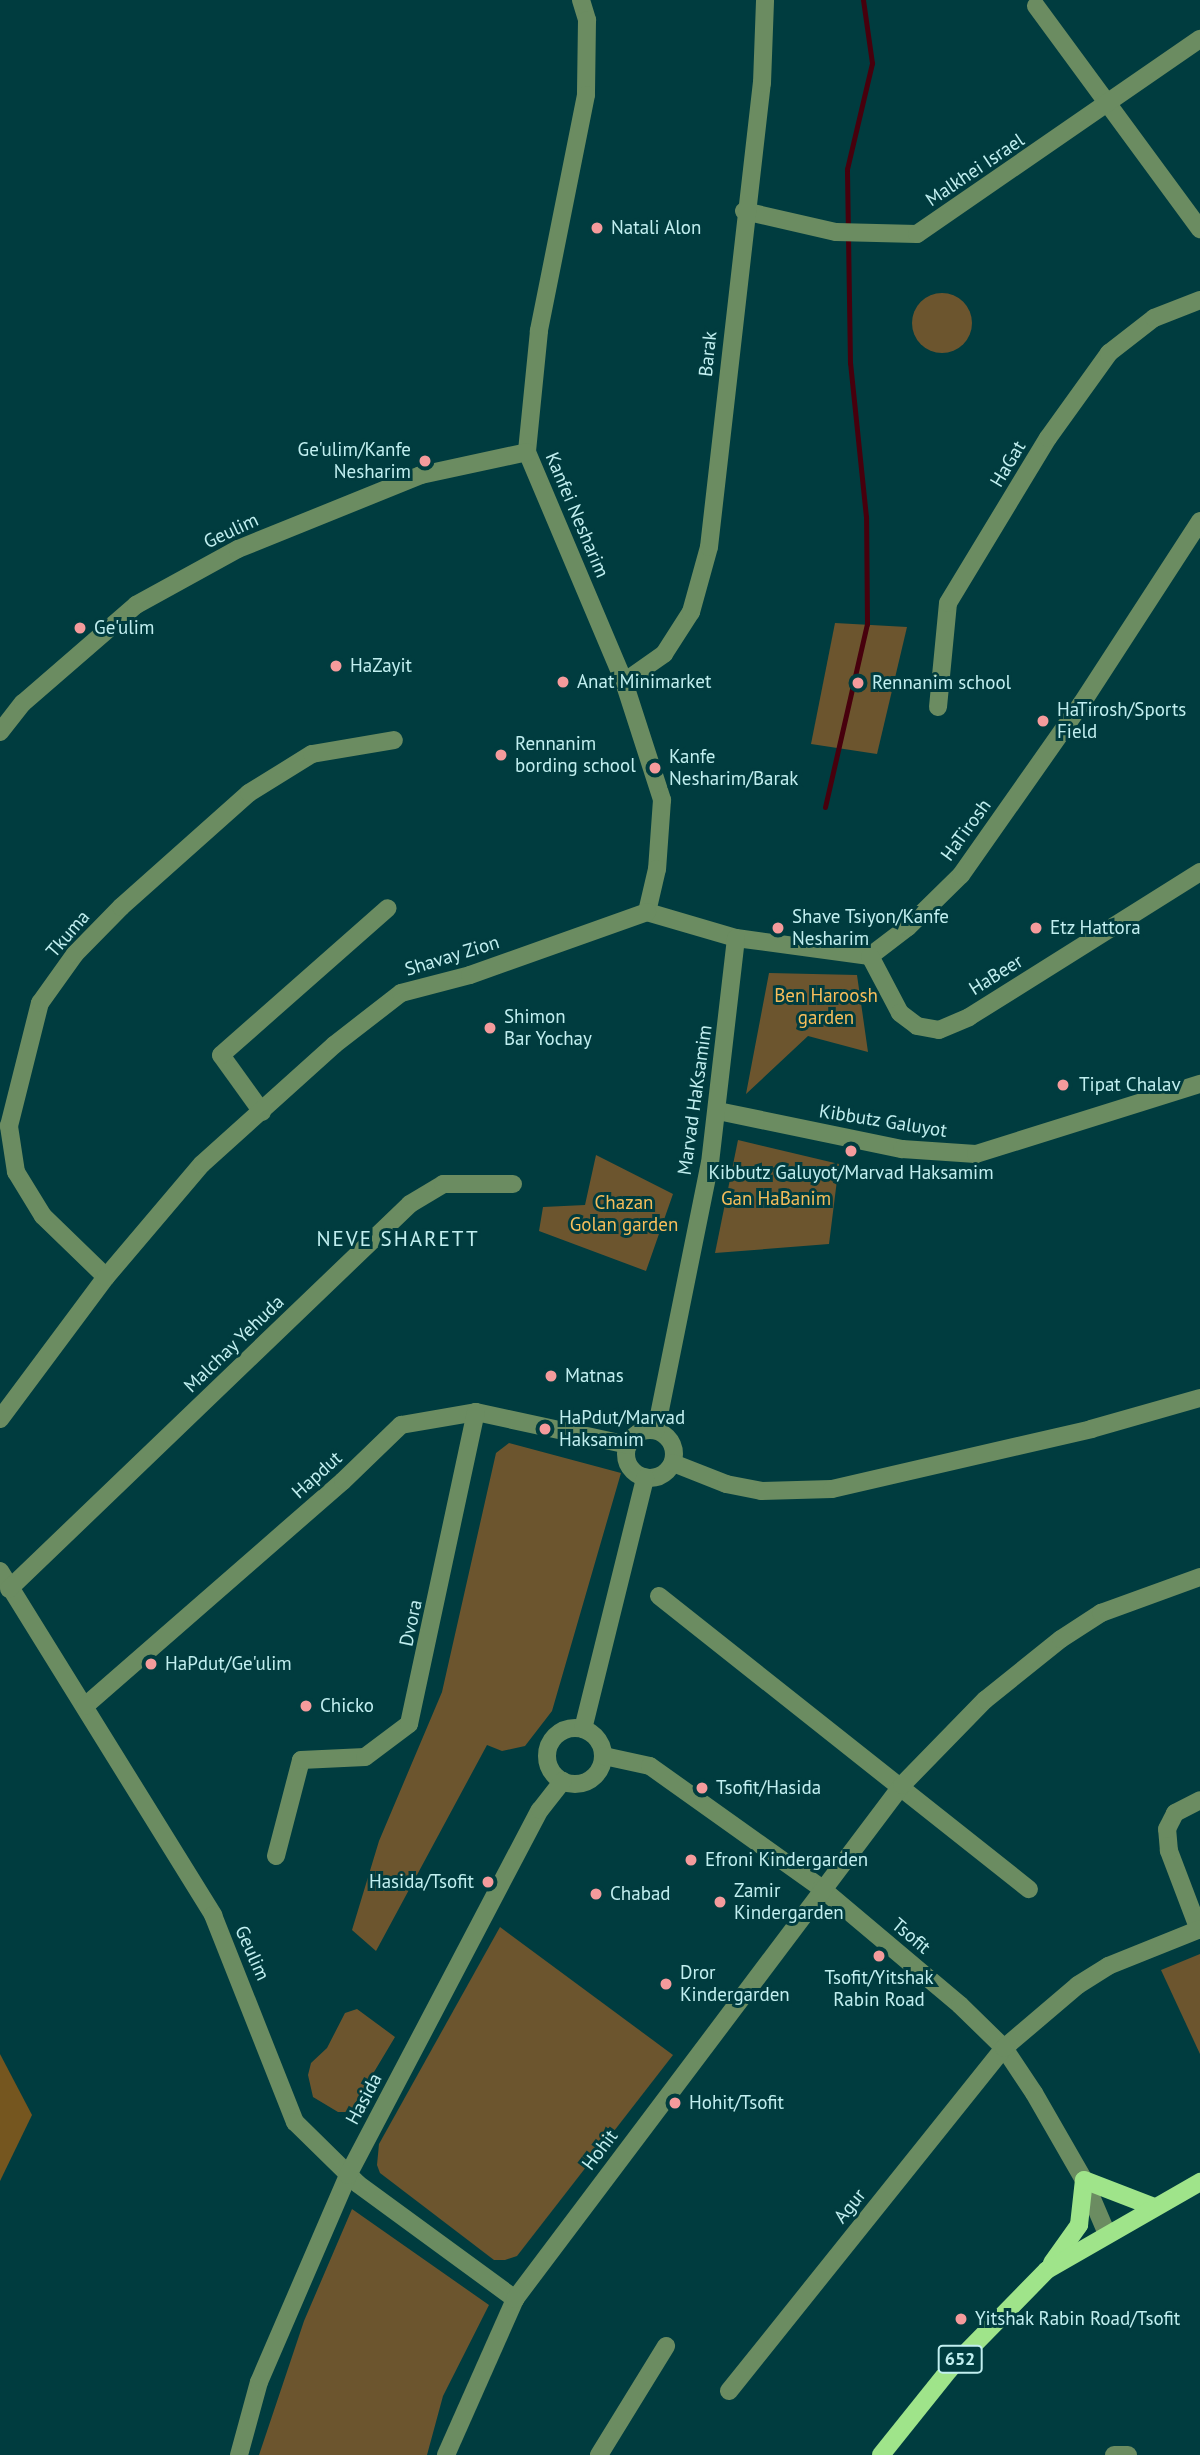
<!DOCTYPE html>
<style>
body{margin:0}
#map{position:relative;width:1200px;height:2455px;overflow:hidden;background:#003c3f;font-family:"PT Sans",sans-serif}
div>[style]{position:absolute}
.green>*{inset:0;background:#6c552e}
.round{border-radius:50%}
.forest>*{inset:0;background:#75561f}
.stream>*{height:5px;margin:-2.5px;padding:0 2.5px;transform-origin:2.5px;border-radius:2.5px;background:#47000d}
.minor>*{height:18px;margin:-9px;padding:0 9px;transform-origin:9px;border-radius:9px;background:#6b8c61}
.minor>.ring{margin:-9px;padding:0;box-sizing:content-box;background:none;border:18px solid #6b8c61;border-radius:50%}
.major>*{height:18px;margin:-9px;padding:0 9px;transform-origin:9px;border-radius:9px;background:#9fe48a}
.dots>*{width:19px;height:19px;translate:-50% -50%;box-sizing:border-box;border:4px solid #003c3f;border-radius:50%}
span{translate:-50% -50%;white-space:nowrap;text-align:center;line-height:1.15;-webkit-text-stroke:6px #003c3f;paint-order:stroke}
.shield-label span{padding:2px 5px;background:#003c3f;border:2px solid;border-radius:5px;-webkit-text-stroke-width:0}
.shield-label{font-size:18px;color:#c1eff0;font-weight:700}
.street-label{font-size:19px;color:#c1eff0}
.poi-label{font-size:19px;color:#c1eff0}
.left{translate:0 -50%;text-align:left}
.right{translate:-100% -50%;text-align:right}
.park-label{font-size:19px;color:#f7be5b}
.neighbourhood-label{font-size:21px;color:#c1eff0;letter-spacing:2px}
</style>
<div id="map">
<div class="green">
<i class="round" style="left:912px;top:293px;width:60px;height:60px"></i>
<i style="clip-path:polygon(835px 623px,907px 627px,877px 754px,811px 744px)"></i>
<i style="clip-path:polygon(769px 973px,857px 975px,868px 1052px,808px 1036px,746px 1094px)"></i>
<i style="clip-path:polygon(738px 1140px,839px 1164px,829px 1244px,715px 1253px)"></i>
<i style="clip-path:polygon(596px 1155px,673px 1194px,646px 1271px,539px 1231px,543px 1207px,585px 1205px)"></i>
<i style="clip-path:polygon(509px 1443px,621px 1473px,552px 1711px,525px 1746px,502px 1751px,487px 1745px,376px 1951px,352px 1930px,379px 1841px,442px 1692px,496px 1453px)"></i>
<i style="clip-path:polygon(500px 1927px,673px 2055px,517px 2256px,505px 2260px,494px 2260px,380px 2173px,377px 2165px,379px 2144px)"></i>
<i style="clip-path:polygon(1200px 1954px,1200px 2054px,1161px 1970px)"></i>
<i style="clip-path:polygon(357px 2009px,395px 2037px,350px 2112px,338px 2112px,313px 2097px,308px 2075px,311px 2063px,327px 2048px,345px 2013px)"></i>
<i style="clip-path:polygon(352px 2209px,489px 2305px,443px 2396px,427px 2455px,259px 2455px,304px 2321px)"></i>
</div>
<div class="forest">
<i style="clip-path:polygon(0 2054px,32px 2115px,0 2181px)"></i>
</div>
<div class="stream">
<i style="left:825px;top:807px;width:188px;rotate:-77.1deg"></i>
<i style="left:867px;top:624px;width:107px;rotate:-90.5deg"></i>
<i style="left:866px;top:517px;width:155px;rotate:-95.9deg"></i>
<i style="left:850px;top:363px;width:194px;rotate:-90.9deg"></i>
<i style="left:847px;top:169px;width:109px;rotate:-76.7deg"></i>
<i style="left:872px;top:63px;width:64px;rotate:-98.1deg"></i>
</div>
<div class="minor">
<i style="left:581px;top:0;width:21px;rotate:73deg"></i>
<i style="left:587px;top:20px;width:75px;rotate:90.8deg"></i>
<i style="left:586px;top:95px;width:241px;rotate:101.3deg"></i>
<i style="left:539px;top:331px;width:122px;rotate:95.7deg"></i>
<i style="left:527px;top:452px;width:250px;rotate:67.1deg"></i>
<i style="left:624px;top:682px;width:124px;rotate:72.1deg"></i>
<i style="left:662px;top:800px;width:69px;rotate:94.1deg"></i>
<i style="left:657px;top:869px;width:44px;rotate:103.1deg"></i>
<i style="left:1036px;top:6px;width:277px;rotate:53.7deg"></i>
<i style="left:744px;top:211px;width:94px;rotate:12.9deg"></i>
<i style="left:836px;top:232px;width:81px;rotate:1.4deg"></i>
<i style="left:917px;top:234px;width:344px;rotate:-34.6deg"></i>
<i style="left:624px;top:682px;width:49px;rotate:-35deg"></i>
<i style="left:664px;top:654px;width:50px;rotate:-57.3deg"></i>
<i style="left:691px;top:612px;width:67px;rotate:-74.5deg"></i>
<i style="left:709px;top:547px;width:467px;rotate:-83.5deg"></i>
<i style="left:762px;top:83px;width:83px;rotate:-87.9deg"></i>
<i style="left:938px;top:707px;width:104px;rotate:-84.5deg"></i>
<i style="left:948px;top:603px;width:193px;rotate:-58.8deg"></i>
<i style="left:1048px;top:438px;width:105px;rotate:-54.3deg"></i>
<i style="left:1109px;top:353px;width:57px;rotate:-37.9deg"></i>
<i style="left:1154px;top:318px;width:49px;rotate:-21.4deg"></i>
<i style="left:0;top:732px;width:37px;rotate:-52deg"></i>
<i style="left:23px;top:703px;width:150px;rotate:-40.9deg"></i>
<i style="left:136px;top:605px;width:116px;rotate:-28.8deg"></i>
<i style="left:238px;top:549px;width:197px;rotate:-22deg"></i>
<i style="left:421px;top:475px;width:108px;rotate:-12.2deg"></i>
<i style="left:647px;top:912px;width:93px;rotate:16.3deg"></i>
<i style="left:736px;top:938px;width:135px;rotate:7.7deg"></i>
<i style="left:870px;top:956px;width:48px;rotate:-37.3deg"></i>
<i style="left:908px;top:927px;width:74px;rotate:-44.5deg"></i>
<i style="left:961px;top:875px;width:210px;rotate:-54.9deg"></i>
<i style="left:1082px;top:703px;width:217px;rotate:-57deg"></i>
<i style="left:870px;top:956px;width:64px;rotate:62.2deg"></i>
<i style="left:900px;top:1013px;width:21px;rotate:37deg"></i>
<i style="left:917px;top:1026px;width:22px;rotate:10deg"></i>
<i style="left:939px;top:1030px;width:33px;rotate:-23deg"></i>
<i style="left:969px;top:1017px;width:273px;rotate:-32.1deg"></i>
<i style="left:718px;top:1111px;width:188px;rotate:11.7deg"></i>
<i style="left:902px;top:1149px;width:74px;rotate:3.9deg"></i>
<i style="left:976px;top:1154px;width:235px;rotate:-17.4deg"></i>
<i style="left:262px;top:1112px;width:70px;rotate:-125.7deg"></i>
<i style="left:221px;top:1055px;width:222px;rotate:-41.4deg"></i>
<i style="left:106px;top:1277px;width:88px;rotate:-135.9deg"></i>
<i style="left:43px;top:1216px;width:52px;rotate:-121.5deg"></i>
<i style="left:16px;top:1172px;width:47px;rotate:-98.7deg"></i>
<i style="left:9px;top:1126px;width:127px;rotate:-75.9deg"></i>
<i style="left:40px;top:1003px;width:60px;rotate:-54.5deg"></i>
<i style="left:75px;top:954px;width:66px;rotate:-45.6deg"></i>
<i style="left:121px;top:907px;width:171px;rotate:-41.7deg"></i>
<i style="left:249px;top:793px;width:74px;rotate:-31.8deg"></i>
<i style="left:312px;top:754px;width:83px;rotate:-9.7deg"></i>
<i style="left:0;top:1419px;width:177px;rotate:-53.3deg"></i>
<i style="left:106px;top:1277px;width:148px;rotate:-49.7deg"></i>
<i style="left:202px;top:1164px;width:178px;rotate:-42deg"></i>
<i style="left:334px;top:1045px;width:85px;rotate:-37.8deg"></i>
<i style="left:401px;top:993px;width:71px;rotate:-14.6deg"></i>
<i style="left:470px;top:975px;width:188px;rotate:-19.6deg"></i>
<i class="ring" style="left:626px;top:1430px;width:30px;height:30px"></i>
<i style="left:656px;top:1430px;width:272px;rotate:-78.6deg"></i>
<i style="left:710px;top:1163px;width:226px;rotate:-83.4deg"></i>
<i style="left:673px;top:1463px;width:57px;rotate:21.6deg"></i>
<i style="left:726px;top:1484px;width:36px;rotate:11deg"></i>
<i style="left:761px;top:1491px;width:71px;rotate:-1.6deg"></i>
<i style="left:832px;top:1489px;width:266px;rotate:-13deg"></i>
<i style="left:1091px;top:1429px;width:113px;rotate:-15.9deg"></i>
<i style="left:0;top:1571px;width:405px;rotate:58.2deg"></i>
<i style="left:213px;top:1915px;width:223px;rotate:68.4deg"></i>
<i style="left:295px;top:2122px;width:88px;rotate:44.5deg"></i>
<i style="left:358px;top:2184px;width:195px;rotate:36.2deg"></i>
<i style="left:9px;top:1589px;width:556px;rotate:-43.83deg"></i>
<i style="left:410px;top:1204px;width:39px;rotate:-31deg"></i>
<i style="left:443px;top:1184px;width:70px"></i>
<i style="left:659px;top:1596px;width:472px;rotate:38.4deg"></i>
<i style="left:85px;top:1706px;width:342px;rotate:-41.1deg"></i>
<i style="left:343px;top:1481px;width:81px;rotate:-44deg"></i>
<i style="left:401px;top:1425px;width:76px;rotate:-9.8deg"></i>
<i style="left:476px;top:1412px;width:156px;rotate:12.2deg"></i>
<i class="ring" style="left:547px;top:1728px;width:38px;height:38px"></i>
<i style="left:583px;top:1729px;width:259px;rotate:-76.1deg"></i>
<i style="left:604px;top:1756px;width:47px;rotate:12.3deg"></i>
<i style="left:650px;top:1766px;width:210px;rotate:35.5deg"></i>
<i style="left:821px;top:1888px;width:182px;rotate:40.1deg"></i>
<i style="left:960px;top:2005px;width:62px;rotate:44.3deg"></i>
<i style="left:1004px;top:2048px;width:54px;rotate:56.3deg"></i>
<i style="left:1034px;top:2093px;width:100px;rotate:60.1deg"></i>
<i style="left:1084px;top:2180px;width:59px;rotate:66.9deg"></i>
<i style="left:276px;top:1856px;width:99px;rotate:-75.4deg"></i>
<i style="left:301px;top:1760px;width:64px;rotate:-2.7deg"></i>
<i style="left:365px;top:1757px;width:55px;rotate:-36.9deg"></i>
<i style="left:409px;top:1724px;width:319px;rotate:-77.9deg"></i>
<i style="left:1199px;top:1930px;width:85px;rotate:-110.8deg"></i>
<i style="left:1169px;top:1851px;width:22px;rotate:-95deg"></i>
<i style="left:1167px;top:1829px;width:18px;rotate:-63deg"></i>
<i style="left:1175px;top:1813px;width:28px;rotate:-27deg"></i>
<i style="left:729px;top:2391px;width:440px;rotate:-51.3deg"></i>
<i style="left:1004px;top:2048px;width:97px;rotate:-40.4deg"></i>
<i style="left:1078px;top:1985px;width:36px;rotate:-32deg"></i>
<i style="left:1108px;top:1966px;width:99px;rotate:-21.9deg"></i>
<i style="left:239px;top:2455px;width:76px;rotate:-74.7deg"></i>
<i style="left:259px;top:2382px;width:225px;rotate:-66.7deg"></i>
<i style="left:348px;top:2175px;width:412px;rotate:-62.3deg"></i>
<i style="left:540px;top:1810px;width:37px;rotate:-52deg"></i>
<i style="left:446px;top:2455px;width:171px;rotate:-66.1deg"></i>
<i style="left:515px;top:2299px;width:643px;rotate:-53.02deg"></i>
<i style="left:902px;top:1785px;width:119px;rotate:-45.7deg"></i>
<i style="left:985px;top:1700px;width:97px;rotate:-38.8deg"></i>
<i style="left:1061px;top:1639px;width:48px;rotate:-33deg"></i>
<i style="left:1101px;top:1613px;width:105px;rotate:-20deg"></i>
<i style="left:599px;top:2455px;width:128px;rotate:-58.4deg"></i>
<i style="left:1114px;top:2455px;width:14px"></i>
</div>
<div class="major">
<i style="left:1052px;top:2263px;width:47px;rotate:-54.6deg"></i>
<i style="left:1079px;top:2225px;width:45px;rotate:-83.7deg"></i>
<i style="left:1084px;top:2180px;width:75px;rotate:21.1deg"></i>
<i style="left:881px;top:2455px;width:109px;rotate:-51.3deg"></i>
<i style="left:949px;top:2370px;width:140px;rotate:-45.6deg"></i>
<i style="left:1047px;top:2270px;width:177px;rotate:-29.9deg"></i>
</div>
<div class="dots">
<i style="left:597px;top:228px;background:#f59b9c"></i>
<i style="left:425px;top:461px;background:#f59b9c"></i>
<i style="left:80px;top:628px;background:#f59b9c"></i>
<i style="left:336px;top:666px;background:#f59b9c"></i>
<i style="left:563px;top:682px;background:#f59b9c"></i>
<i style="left:858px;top:683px;background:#f59b9c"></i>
<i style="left:1043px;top:721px;background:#f59b9c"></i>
<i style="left:501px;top:755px;background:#f59b9c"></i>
<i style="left:655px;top:768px;background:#f59b9c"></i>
<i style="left:778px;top:928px;background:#f59b9c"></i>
<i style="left:1036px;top:928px;background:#f59b9c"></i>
<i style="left:490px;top:1028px;background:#f59b9c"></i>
<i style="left:1063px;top:1085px;background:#f59b9c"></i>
<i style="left:851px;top:1151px;background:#f59b9c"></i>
<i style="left:551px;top:1376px;background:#f59b9c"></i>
<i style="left:545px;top:1429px;background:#f59b9c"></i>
<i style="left:151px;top:1664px;background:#f59b9c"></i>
<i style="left:306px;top:1706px;background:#f59b9c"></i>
<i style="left:702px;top:1788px;background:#f59b9c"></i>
<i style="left:691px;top:1860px;background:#f59b9c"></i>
<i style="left:488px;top:1882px;background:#f59b9c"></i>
<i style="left:596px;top:1894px;background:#f59b9c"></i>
<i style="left:720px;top:1902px;background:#f59b9c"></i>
<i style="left:879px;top:1956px;background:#f59b9c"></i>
<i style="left:666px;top:1984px;background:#f59b9c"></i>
<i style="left:675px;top:2103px;background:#f59b9c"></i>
<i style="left:961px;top:2319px;background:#f59b9c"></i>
</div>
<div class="shield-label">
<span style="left:960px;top:2359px">652</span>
</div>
<div class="street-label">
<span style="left:975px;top:170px;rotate:-34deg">Malkhei Israel</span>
<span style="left:708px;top:354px;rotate:-84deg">Barak</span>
<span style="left:1008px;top:464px;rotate:-59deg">HaGat</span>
<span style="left:577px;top:515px;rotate:67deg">Kanfei Nesharim</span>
<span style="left:231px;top:531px;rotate:-25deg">Geulim</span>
<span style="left:966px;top:830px;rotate:-54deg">HaTirosh</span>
<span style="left:68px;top:934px;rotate:-49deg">Tkuma</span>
<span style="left:452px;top:956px;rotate:-17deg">Shavay Zion</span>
<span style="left:996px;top:975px;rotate:-32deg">HaBeer</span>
<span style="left:695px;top:1100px;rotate:-82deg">Marvad HaKsamim</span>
<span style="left:883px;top:1121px;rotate:9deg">Kibbutz Galuyot</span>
<span style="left:234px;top:1344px;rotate:-44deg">Malchay Yehuda</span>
<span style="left:317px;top:1475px;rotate:-42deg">Hapdut</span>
<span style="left:411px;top:1623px;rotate:-78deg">Dvora</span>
<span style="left:911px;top:1936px;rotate:40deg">Tsofit</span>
<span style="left:252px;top:1953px;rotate:66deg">Geulim</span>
<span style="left:364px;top:2099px;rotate:-62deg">Hasida</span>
<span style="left:600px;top:2150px;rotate:-53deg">Hohit</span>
<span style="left:850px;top:2206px;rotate:-51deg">Agur</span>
</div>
<div class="poi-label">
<span class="left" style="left:611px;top:228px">Natali Alon</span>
<span class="right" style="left:411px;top:461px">Ge'ulim/Kanfe<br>Nesharim</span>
<span class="left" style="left:94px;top:628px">Ge'ulim</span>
<span class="left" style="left:350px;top:666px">HaZayit</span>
<span class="left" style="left:577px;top:682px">Anat Minimarket</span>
<span class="left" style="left:872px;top:683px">Rennanim school</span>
<span class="left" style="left:1057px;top:721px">HaTirosh/Sports<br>Field</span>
<span class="left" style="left:515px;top:755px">Rennanim<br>bording school</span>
<span class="left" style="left:669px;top:768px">Kanfe<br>Nesharim/Barak</span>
<span class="left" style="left:792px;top:928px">Shave Tsiyon/Kanfe<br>Nesharim</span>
<span class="left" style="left:1050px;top:928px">Etz Hattora</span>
<span class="left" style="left:504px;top:1028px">Shimon<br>Bar Yochay</span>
<span class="left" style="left:1079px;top:1085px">Tipat Chalav</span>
<span style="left:851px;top:1173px">Kibbutz Galuyot/Marvad Haksamim</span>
<span class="left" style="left:565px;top:1376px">Matnas</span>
<span class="left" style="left:559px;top:1429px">HaPdut/Marvad<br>Haksamim</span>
<span class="left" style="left:165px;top:1664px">HaPdut/Ge'ulim</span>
<span class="left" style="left:320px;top:1706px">Chicko</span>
<span class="left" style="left:716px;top:1788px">Tsofit/Hasida</span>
<span class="left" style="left:705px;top:1860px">Efroni Kindergarden</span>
<span class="right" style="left:474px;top:1882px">Hasida/Tsofit</span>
<span class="left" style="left:734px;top:1902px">Zamir<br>Kindergarden</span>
<span class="left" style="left:610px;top:1894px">Chabad</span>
<span class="left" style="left:680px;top:1984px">Dror<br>Kindergarden</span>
<span style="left:879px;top:1989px">Tsofit/Yitshak<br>Rabin Road</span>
<span class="left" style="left:689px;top:2103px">Hohit/Tsofit</span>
<span class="left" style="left:975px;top:2319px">Yitshak Rabin Road/Tsofit</span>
</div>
<div class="park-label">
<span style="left:826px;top:1007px">Ben Haroosh<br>garden</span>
<span style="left:776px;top:1199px">Gan HaBanim</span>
<span style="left:624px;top:1214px">Chazan<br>Golan garden</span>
</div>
<div class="neighbourhood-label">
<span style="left:398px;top:1239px">NEVE SHARETT</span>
</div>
</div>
